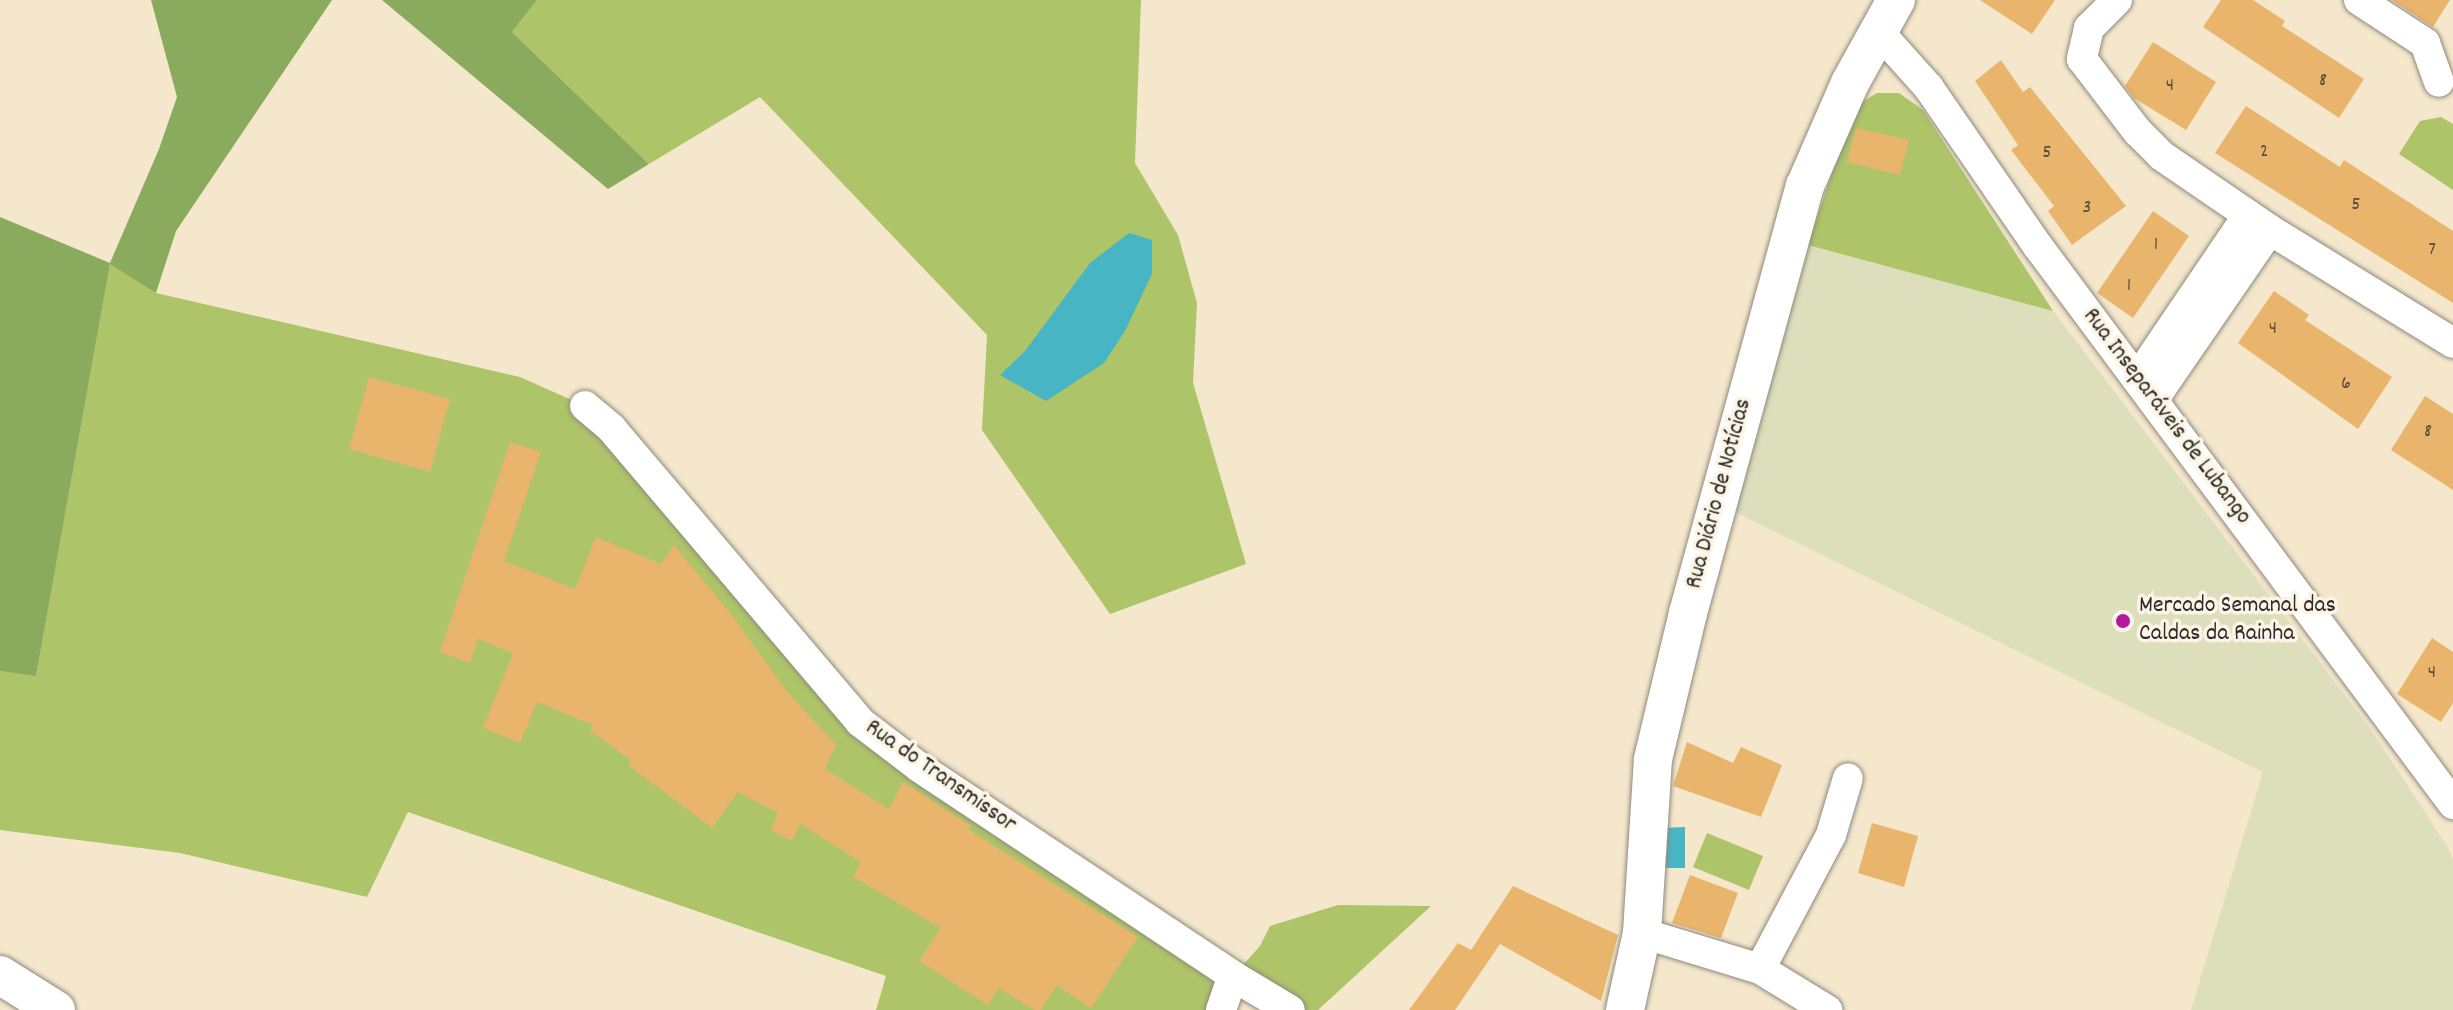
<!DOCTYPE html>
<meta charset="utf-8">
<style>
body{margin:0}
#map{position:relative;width:2453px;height:1010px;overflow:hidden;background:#f4e7cc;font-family:Dekko,sans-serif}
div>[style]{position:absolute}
.built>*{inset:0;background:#dcdebc}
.green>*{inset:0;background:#adc469}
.forest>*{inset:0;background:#8aaa5d}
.water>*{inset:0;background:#48b5c4}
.building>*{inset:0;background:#e9b56c}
.roads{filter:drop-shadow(0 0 2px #90897c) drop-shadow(0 0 2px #90897c)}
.minor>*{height:30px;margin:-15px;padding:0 15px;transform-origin:15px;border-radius:15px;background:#fff}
.major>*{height:38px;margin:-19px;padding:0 19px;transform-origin:19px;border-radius:19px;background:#fff}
.dots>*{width:22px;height:22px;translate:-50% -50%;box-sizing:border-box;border:4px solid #fcf5e5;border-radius:50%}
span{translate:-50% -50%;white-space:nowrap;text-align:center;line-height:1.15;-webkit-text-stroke:7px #fcf5e5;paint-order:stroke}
.number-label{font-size:20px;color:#5a4e3b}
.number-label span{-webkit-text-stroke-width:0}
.street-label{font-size:24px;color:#2b2b2b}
.poi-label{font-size:24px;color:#2b2b2b}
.left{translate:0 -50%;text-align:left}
</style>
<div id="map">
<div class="built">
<i style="clip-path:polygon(1808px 245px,2053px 311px,2372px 731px,2448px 848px,2453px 860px,2453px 1010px,2191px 1010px,2263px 772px,1735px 512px)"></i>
</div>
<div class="green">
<i style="clip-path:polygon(537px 0,1141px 0,1135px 163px,1178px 235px,1197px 303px,1193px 383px,1246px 564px,1110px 614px,982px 430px,987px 335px,760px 97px,649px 164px,512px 32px)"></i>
<i style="clip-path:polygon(1877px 93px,1899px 93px,1923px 110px,2053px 311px,1808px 245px,1854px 107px)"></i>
<i style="clip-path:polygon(2441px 117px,2453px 124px,2453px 190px,2399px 154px,2420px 121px)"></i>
<i style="clip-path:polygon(110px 263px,156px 293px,520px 377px,585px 406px,860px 722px,1233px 976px,1260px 946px,1270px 926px,1338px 905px,1431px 906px,1318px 1010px,1290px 1010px,1233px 977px,1221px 1010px,876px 1010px,886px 976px,408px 812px,367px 897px,180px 853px,0 830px,0 671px,36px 675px)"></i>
<i style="clip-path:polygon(1707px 833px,1763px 856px,1749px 890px,1693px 867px)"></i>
</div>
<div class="forest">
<i style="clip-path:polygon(151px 0,332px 0,176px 231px,156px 293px,110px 264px,36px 676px,0 671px,0 217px,110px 263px,159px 149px,177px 97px)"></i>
<i style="clip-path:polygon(382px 0,537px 0,512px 32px,649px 164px,608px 189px)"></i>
</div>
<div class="water">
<i style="clip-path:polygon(1129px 233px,1152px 240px,1152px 274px,1125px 331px,1104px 363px,1046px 401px,1000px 375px,1025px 351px,1090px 263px)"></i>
<i style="clip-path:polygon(1685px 827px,1685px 868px,1663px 868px,1662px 828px)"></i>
</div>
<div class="building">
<i style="clip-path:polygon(1980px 0,2055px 0,2032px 34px)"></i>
<i style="clip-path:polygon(2221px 0,2253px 0,2285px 21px,2282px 26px,2364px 79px,2339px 118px,2203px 27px)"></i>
<i style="clip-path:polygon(2392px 0,2450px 0,2433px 27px)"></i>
<i style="clip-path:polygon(2153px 42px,2216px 82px,2186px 130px,2134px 98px,2125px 86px)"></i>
<i style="clip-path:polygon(2001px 60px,2023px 92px,2030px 87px,2126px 206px,2072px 245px,2048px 211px,2054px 206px,2011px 150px,2018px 145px,1975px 81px)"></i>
<i style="clip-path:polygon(2246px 106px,2340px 167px,2344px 160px,2453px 231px,2453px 303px,2215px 153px)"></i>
<i style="clip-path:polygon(1856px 128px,1909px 140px,1900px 175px,1847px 162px)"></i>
<i style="clip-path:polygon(2153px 211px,2189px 236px,2133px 318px,2097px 293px)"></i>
<i style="clip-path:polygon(2274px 291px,2309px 315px,2305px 320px,2392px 377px,2358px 429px,2238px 343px)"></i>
<i style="clip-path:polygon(369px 377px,450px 399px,430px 472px,349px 449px)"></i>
<i style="clip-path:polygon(2425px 396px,2453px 414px,2453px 490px,2391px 450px)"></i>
<i style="clip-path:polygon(510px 442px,541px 452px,504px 561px,575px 589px,596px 537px,661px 564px,674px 545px,734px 618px,785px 689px,836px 745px,825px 769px,889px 809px,903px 782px,970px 825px,969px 830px,1138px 937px,1091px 1008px,1057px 985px,1041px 1010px,1034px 1010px,999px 988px,988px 1005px,919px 961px,941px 928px,853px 877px,861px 862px,800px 824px,792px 841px,771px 830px,778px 813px,738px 792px,712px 828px,628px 765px,631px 760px,590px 731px,593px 725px,537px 702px,520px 743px,483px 728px,513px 653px,478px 639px,470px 663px,440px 652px)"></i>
<i style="clip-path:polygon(2432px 638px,2453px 652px,2453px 703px,2441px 722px,2397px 694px)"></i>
<i style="clip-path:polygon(1687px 742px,1733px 763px,1741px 747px,1782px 765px,1761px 817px,1673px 786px)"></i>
<i style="clip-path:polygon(1872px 823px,1918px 836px,1904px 887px,1858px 873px)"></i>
<i style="clip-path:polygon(1690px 875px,1738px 893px,1721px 938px,1672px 923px)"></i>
<i style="clip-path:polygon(1513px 886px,1618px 935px,1601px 1001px,1500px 944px,1455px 1010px,1409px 1010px,1458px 943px,1471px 950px)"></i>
</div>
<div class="roads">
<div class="minor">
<i style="left:2117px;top:0;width:40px;rotate:135deg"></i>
<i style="left:2089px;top:28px;width:32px;rotate:103deg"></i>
<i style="left:2082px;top:59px;width:91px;rotate:52.6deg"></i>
<i style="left:2137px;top:131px;width:35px;rotate:45deg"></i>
<i style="left:2162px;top:156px;width:131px;rotate:34.4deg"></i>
<i style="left:2270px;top:230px;width:215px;rotate:31.7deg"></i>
<i style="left:2359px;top:0;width:79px;rotate:33.1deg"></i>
<i style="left:2425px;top:43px;width:41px;rotate:70.3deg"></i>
<i style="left:1878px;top:31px;width:76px;rotate:48.2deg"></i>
<i style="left:1929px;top:88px;width:191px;rotate:55.5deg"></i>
<i style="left:2037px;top:245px;width:697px;rotate:53.34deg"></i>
<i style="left:2137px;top:379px;width:198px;rotate:-55.9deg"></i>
<i style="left:2153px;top:400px;width:206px;rotate:-55.5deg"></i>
<i style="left:585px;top:406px;width:34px;rotate:40deg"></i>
<i style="left:611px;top:428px;width:385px;rotate:49.7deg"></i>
<i style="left:860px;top:722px;width:74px;rotate:37.3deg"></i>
<i style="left:919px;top:767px;width:377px;rotate:33.6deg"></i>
<i style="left:1233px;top:976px;width:66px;rotate:30.8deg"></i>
<i style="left:1642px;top:933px;width:123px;rotate:17deg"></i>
<i style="left:1760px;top:969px;width:79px;rotate:31.5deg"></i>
<i style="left:1760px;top:969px;width:152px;rotate:-62.1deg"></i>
<i style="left:1831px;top:835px;width:59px;rotate:-73.4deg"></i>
<i style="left:1221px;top:1010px;width:36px;rotate:-71deg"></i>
</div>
<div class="major">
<i style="left:0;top:975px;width:66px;rotate:32deg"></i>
<i style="left:1625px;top:1010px;width:79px;rotate:-77.6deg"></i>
<i style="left:1642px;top:933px;width:174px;rotate:-86.4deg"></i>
<i style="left:1653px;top:759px;width:150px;rotate:-76.5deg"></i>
<i style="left:1688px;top:613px;width:443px;rotate:-74.7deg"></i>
<i style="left:1805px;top:186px;width:112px;rotate:-66.4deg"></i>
<i style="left:1850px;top:83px;width:95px;rotate:-61deg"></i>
</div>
</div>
<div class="dots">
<i style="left:2123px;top:621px;background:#b5179e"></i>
</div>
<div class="number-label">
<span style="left:2323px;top:81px">8</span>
<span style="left:2170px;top:86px">4</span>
<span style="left:2264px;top:152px">2</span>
<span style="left:2047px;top:153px">5</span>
<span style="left:2356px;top:205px">5</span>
<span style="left:2087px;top:208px">3</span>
<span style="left:2156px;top:245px">1</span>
<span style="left:2432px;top:250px">7</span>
<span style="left:2129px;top:286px">1</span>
<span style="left:2273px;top:329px">4</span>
<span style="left:2346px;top:384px">6</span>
<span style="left:2428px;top:432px">8</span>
<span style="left:2432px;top:673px">4</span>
</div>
<div class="street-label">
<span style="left:2166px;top:417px;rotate:53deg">Rua Inseparáveis de Lubango</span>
<span style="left:1720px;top:494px;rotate:-75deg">Rua Diário de Notícias</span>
<span style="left:940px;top:777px;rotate:35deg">Rua do Transmissor</span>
</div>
<div class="poi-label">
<span class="left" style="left:2139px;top:621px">Mercado Semanal das<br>Caldas da Rainha</span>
</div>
</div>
